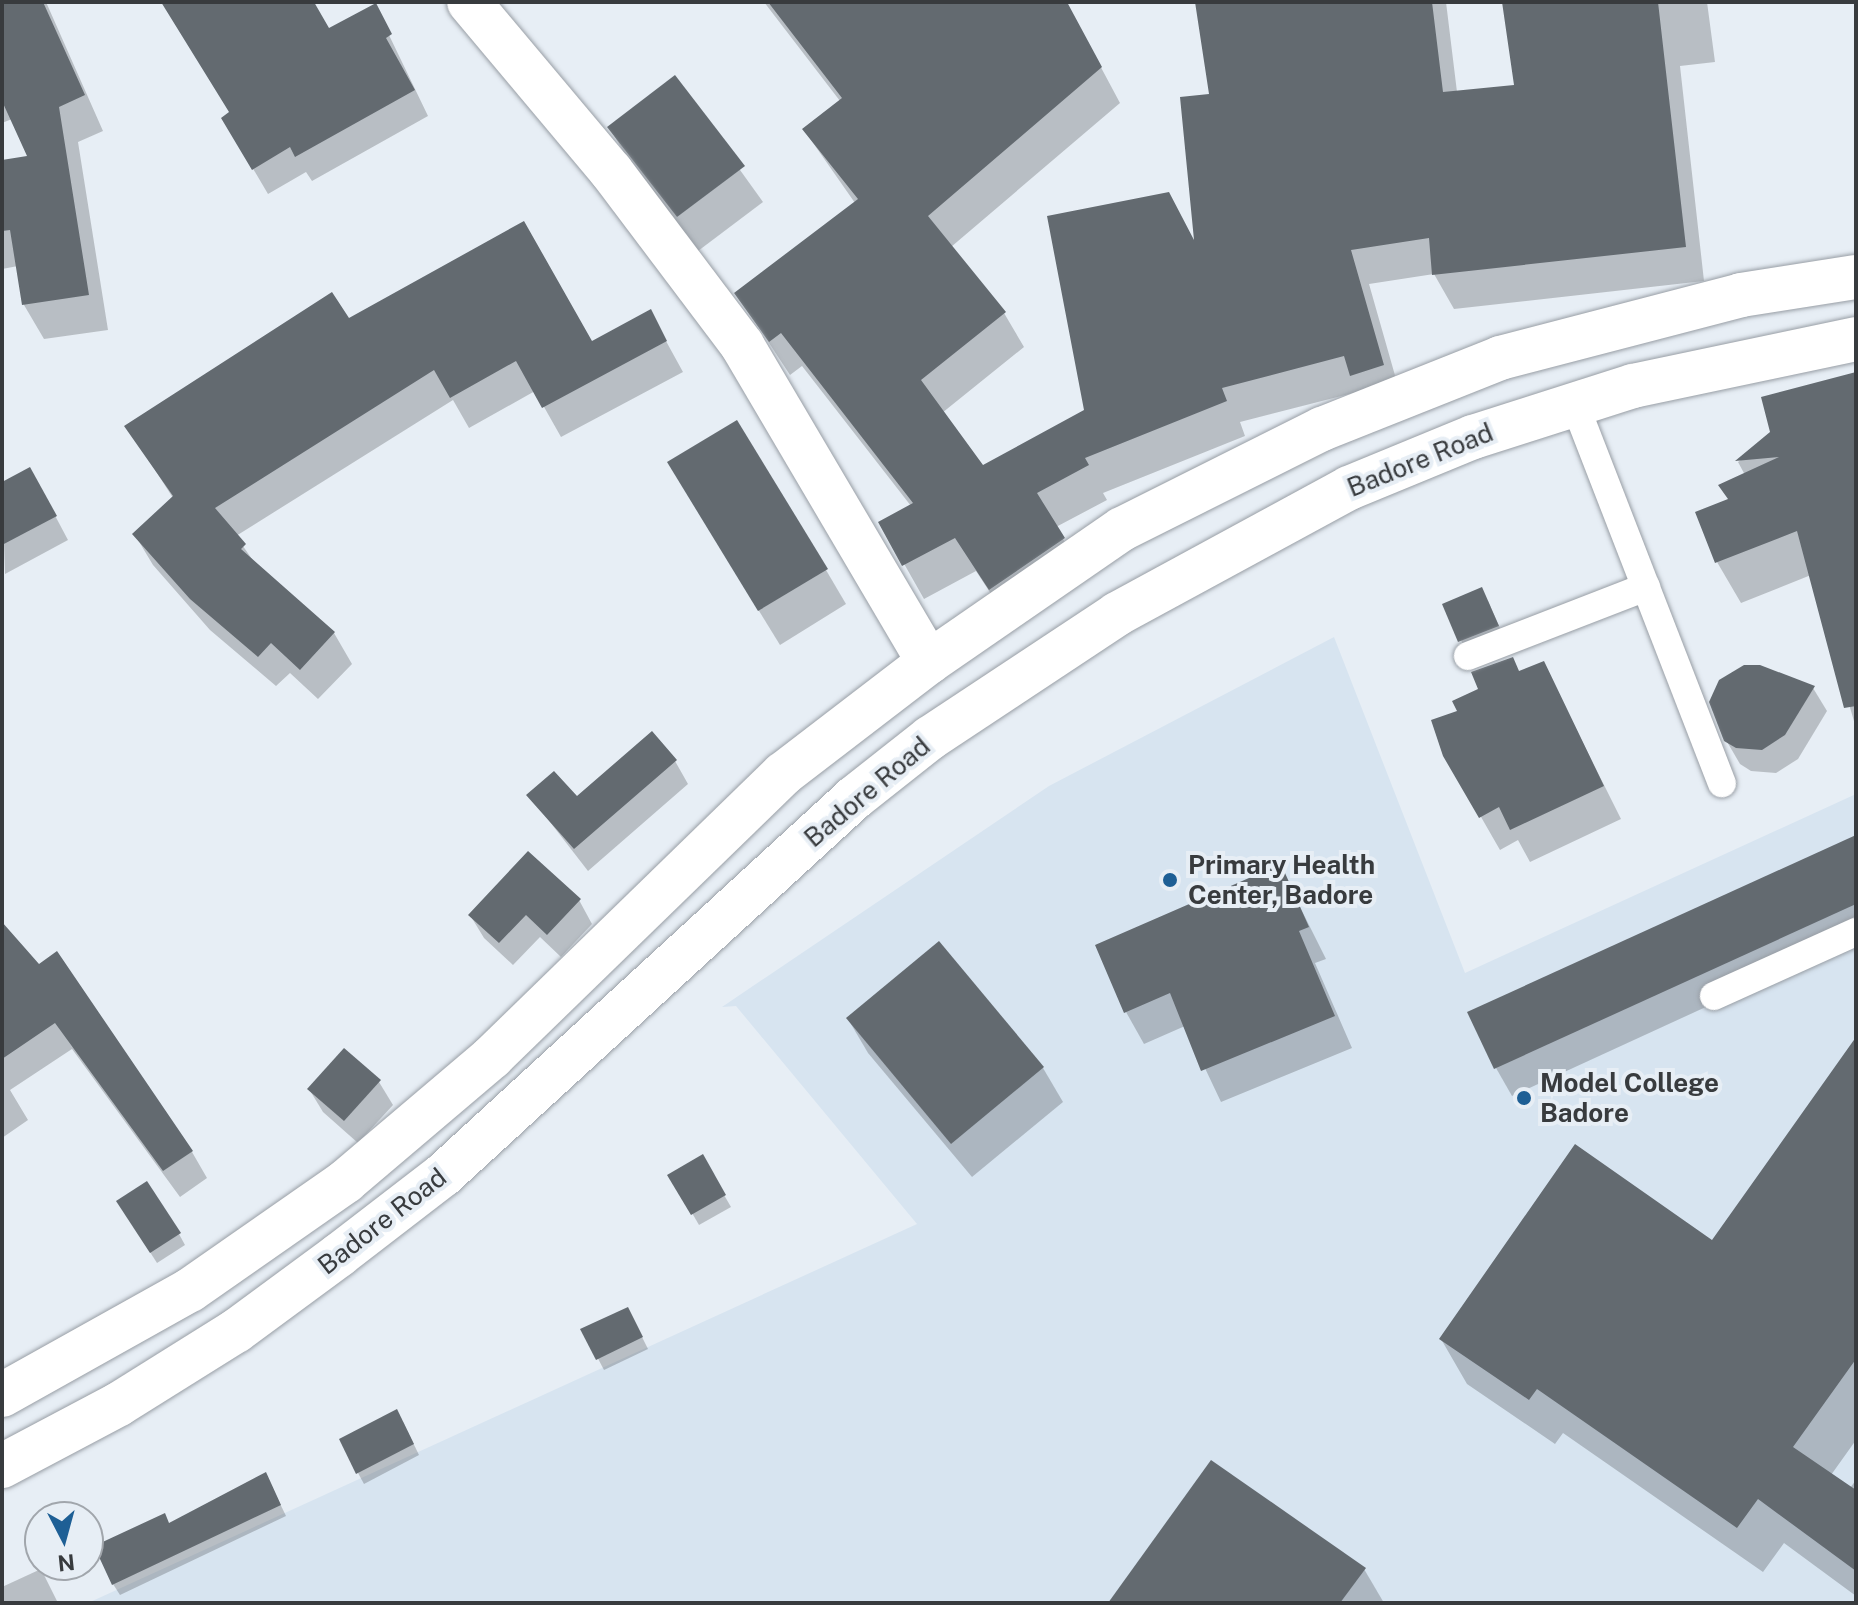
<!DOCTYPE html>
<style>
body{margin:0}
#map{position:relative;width:1858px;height:1605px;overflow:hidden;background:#e7eef5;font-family:"Public Sans",sans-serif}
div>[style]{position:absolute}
.built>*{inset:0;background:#d7e4f0}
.shadow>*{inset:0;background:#0003}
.building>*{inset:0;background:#636a70}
.roads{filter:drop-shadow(0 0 2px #989ea5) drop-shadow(0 0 2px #989ea5)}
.lane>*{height:28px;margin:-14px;padding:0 14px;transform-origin:14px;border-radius:14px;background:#fff}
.street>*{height:44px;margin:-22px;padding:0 22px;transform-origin:22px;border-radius:22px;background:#fff}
.secondary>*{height:44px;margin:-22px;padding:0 22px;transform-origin:22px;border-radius:22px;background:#fff}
.dots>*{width:22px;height:22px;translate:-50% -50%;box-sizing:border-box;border:4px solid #e7eef5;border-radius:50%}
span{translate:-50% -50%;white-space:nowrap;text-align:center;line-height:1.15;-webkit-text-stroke:8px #e7eef5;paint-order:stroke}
.street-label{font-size:26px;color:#383b3e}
.poi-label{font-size:26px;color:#383b3e;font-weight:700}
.left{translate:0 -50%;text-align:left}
.frame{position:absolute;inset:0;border:4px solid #383b3e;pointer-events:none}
.north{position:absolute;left:24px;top:1501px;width:80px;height:80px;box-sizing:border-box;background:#e7eef5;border:2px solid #a1a6ac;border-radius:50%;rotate:174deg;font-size:22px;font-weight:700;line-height:32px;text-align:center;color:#383b3e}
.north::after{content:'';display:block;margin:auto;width:28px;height:36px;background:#1e5f95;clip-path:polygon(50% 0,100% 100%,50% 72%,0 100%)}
</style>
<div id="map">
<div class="built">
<i style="clip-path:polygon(1334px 637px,1465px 973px,1856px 794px,1856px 1603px,88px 1603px,917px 1224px,736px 1006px,722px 1007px,1049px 786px)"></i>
</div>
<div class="shadow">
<i style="clip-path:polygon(2px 2px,46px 2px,103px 131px,78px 142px,108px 330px,44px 339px,24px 305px,18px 266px,2px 269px,2px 162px,30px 158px,12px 119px,2px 123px)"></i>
<i style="clip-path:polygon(163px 2px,311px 2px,329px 31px,375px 6px,428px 116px,312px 181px,306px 172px,268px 194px,223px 118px,231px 114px)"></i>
<i style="clip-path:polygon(764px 2px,1066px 2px,1120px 103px,951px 247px,1004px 313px,1024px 347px,942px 413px,982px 467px,1086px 411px,1197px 246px,1211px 96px,1197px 2px,1446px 2px,1457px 92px,1516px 86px,1504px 2px,1707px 2px,1715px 62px,1680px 66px,1704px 281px,1454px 309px,1434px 274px,1369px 284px,1402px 400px,1361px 391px,1240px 422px,1245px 436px,1103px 493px,1107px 500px,1056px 527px,1083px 573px,1010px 623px,976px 571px,924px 599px,881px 523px,911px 506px,802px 366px,790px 375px,737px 294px,855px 203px,804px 130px,840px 101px)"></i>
<i style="clip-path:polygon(674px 78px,763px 202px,698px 251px,629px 162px,610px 128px)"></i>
<i style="clip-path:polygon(650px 312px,683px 372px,561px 437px,535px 391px,469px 428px,453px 400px,236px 536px,254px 562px,334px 633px,352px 664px,318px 699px,290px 673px,276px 686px,210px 630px,153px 565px,135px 535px,173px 498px,127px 426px,348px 321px,591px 343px)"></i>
<i style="clip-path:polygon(1856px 374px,1856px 728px,1811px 575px,1741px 603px,1717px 562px,1730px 501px,1745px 475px,1738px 462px)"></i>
<i style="clip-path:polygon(2px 484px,43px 493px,68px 540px,5px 574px)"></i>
<i style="clip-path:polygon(689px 497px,826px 570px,846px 604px,780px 645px)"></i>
<i style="clip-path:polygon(1488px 601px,1504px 637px,1467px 653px,1445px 605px)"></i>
<i style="clip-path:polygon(1543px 663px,1621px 819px,1530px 862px,1518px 840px,1500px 850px,1446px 756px,1459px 712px,1481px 690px)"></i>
<i style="clip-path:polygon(1813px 688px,1827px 711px,1798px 759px,1776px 773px,1751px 771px,1740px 764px,1726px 740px)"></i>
<i style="clip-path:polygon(675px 761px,688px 784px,588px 871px,529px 795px,576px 799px)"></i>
<i style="clip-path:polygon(1856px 837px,1856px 938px,1512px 1096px,1496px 1068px)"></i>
<i style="clip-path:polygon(1280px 867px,1326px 959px,1315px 963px,1352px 1048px,1221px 1102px,1185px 1026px,1144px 1044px,1126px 1012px)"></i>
<i style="clip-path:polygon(579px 900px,592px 924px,561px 957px,540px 937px,513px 965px,484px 938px,470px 915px)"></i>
<i style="clip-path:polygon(2px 925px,192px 1152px,207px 1178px,180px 1197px,72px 1049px,10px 1090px,28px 1120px,2px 1138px)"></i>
<i style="clip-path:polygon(848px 1019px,1043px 1068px,1063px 1102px,972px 1177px,868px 1053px)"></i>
<i style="clip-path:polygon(1856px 1076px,1856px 1440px,1831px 1475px,1850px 1488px,1856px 1480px,1856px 1596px,1784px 1543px,1763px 1572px,1563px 1433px,1555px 1444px,1467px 1384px,1441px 1339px,1713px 1243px)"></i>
<i style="clip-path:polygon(379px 1082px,393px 1105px,358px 1143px,323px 1112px,309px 1089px)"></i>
<i style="clip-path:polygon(702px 1157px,731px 1207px,699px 1225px,670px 1175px)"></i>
<i style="clip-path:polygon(125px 1213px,179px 1234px,185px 1245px,157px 1263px)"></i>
<i style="clip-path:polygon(634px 1321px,648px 1349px,604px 1370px,583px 1330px)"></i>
<i style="clip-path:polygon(403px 1422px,419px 1455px,364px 1484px,358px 1473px)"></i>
<i style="clip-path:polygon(271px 1485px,286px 1516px,120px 1595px,113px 1584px,169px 1525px)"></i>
<i style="clip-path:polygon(41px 1569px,58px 1603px,2px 1603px,2px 1587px)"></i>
<i style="clip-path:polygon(1364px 1569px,1384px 1603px,1110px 1603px)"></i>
</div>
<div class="building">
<i style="clip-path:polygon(2px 2px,43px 2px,85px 95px,59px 107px,89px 295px,22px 305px,10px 230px,2px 231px,2px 160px,27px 156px,2px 101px)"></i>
<i style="clip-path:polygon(161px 2px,314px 2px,329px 28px,376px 3px,392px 34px,386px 38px,415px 90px,295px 157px,290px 147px,252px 170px,221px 118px,229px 112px)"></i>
<i style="clip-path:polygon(768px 2px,1067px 2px,1102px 67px,928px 216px,1006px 312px,921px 380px,983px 465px,1084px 410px,1047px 216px,1169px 192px,1194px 240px,1180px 97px,1209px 94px,1195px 2px,1432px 2px,1443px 92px,1514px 85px,1502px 2px,1658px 2px,1686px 247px,1432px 275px,1429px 238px,1351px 250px,1384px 365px,1350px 376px,1344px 356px,1222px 388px,1227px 401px,1085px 458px,1089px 465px,1037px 493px,1065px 538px,989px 590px,955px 538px,902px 566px,878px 522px,913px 503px,781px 333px,769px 342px,734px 293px,858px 199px,802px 129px,842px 98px)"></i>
<i style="clip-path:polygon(675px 75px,745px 166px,677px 217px,607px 127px)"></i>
<i style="clip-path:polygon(524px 221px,592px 341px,651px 309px,667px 341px,542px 408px,516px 361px,450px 398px,434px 370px,215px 508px,246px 544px,241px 549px,335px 632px,300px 670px,271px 643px,258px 657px,190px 599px,132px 534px,173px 496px,124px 426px,332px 292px,349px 318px)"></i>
<i style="clip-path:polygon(1856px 372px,1856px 706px,1844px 708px,1797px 531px,1715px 563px,1695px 512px,1728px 499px,1718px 485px,1779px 457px,1735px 461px,1770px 432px,1761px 397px)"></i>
<i style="clip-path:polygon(737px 420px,828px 569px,758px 611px,667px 462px)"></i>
<i style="clip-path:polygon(30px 467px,57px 516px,2px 545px,2px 482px)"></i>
<i style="clip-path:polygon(1482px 587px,1499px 626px,1458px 642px,1442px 604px)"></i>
<i style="clip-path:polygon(1513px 657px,1519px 671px,1544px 661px,1604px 786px,1510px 830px,1499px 807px,1479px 818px,1443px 756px,1431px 720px,1457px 711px,1452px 701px,1478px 689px,1471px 672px)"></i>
<i style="clip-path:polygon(1744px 665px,1760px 665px,1815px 686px,1785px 735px,1762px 750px,1736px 748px,1724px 741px,1709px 702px,1719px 680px)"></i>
<i style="clip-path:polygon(652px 731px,677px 760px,574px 849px,526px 795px,554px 771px,577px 796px)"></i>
<i style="clip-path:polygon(1856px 835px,1856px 904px,1494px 1069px,1467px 1012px)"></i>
<i style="clip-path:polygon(528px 851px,581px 899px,547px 935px,526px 915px,499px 943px,468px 915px)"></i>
<i style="clip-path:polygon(1281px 864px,1309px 927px,1299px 931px,1335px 1016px,1201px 1071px,1170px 993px,1124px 1013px,1095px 945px)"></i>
<i style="clip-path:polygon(2px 922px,39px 964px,57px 951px,193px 1151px,163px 1171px,55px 1023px,2px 1059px)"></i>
<i style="clip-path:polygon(939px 941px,1044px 1067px,951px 1144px,846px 1018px)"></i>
<i style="clip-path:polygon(1856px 1037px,1856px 1359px,1793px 1447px,1856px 1490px,1856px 1571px,1758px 1499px,1737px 1528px,1537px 1389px,1529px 1400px,1439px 1339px,1575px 1144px,1712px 1240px)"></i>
<i style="clip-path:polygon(344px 1048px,381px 1080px,344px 1121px,307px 1089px)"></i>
<i style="clip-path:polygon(703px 1154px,726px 1195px,691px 1215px,667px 1175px)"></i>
<i style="clip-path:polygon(147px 1181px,181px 1233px,150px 1253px,116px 1201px)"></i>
<i style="clip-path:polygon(628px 1307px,643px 1337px,596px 1360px,580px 1329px)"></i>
<i style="clip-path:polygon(397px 1409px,414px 1444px,356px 1474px,339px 1439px)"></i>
<i style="clip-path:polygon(1211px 1460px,1366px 1568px,1340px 1603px,1108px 1603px)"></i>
<i style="clip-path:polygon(266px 1472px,281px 1505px,112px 1585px,94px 1546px,165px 1513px,169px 1523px)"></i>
</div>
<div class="roads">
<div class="lane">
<i style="left:1574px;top:402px;width:409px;rotate:68.8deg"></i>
<i style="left:1468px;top:656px;width:191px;rotate:-21.2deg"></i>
<i style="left:1714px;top:996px;width:156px;rotate:-24.3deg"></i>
</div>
<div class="street">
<i style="left:469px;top:2px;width:221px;rotate:50deg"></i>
<i style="left:611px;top:171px;width:218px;rotate:53deg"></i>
<i style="left:742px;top:345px;width:368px;rotate:59.5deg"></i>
</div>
<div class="secondary">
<i style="left:2px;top:1395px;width:215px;rotate:-29.2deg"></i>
<i style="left:190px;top:1290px;width:190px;rotate:-34.9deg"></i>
<i style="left:346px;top:1181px;width:192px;rotate:-40.3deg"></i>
<i style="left:492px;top:1057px;width:406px;rotate:-44.2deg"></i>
<i style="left:783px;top:774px;width:184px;rotate:-37.5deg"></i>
<i style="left:929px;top:662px;width:234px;rotate:-34.6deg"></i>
<i style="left:1122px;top:529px;width:224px;rotate:-26.6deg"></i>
<i style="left:1322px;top:429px;width:192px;rotate:-21.7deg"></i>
<i style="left:1500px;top:358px;width:249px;rotate:-14.6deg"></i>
<i style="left:1741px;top:295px;width:116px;rotate:-8.9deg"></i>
<i style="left:2px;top:1466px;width:132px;rotate:-27.9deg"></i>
<i style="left:119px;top:1404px;width:138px;rotate:-32deg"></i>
<i style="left:236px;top:1331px;width:128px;rotate:-36.4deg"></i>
<i style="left:339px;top:1255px;width:131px;rotate:-37.6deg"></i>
<i style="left:443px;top:1175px;width:558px;rotate:-42.53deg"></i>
<i style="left:854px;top:798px;width:97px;rotate:-38.3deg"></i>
<i style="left:930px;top:738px;width:224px;rotate:-33.5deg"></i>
<i style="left:1117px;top:614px;width:264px;rotate:-28.5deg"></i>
<i style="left:1349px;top:488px;width:134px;rotate:-22.4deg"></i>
<i style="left:1473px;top:437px;width:168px;rotate:-17.7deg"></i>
<i style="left:1633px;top:386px;width:228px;rotate:-11.9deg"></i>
</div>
</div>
<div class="dots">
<i style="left:1170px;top:880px;background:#1e5f95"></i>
<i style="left:1524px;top:1098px;background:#1e5f95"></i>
</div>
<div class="street-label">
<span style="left:1420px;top:460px;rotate:-22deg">Badore Road</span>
<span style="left:867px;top:792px;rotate:-40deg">Badore Road</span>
<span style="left:382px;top:1221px;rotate:-38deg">Badore Road</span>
</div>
<div class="poi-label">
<span class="left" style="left:1188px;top:880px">Primary Health<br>Center, Badore</span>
<span class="left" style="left:1540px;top:1098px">Model College<br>Badore</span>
</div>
<div class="frame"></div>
<div class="north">N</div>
</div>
